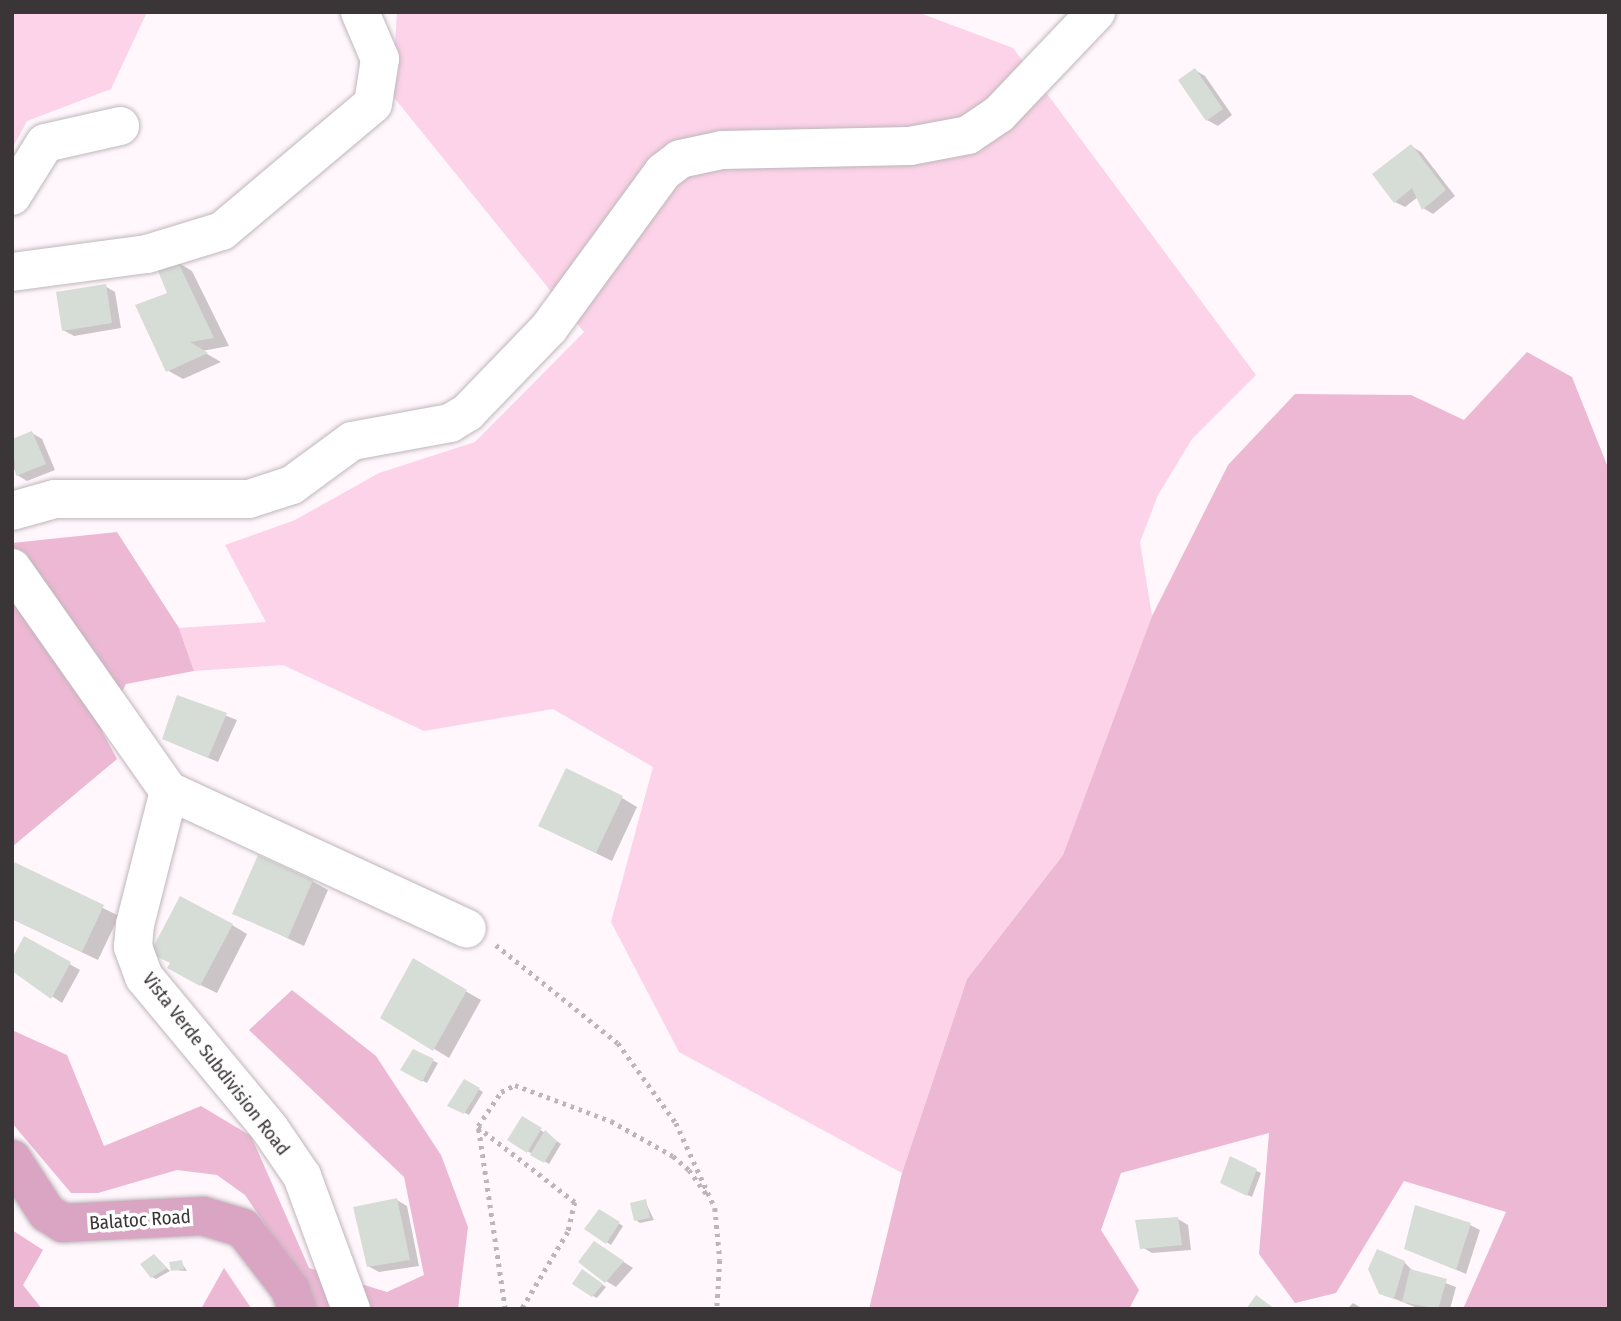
<!DOCTYPE html>
<style>
body{margin:0}
#map{position:relative;width:1621px;height:1321px;overflow:hidden;background:#fff7fb;font-family:"Fira Sans Condensed",sans-serif}
div>[style]{position:absolute}
.green>*{inset:0;background:#fcd3e8}
.forest>*{inset:0;background:#edb8d4}
.shadow>*{inset:0;background:#0003}
.building>*{inset:0;background:#d6ddd7}
.path>*{height:4.5px;margin-top:-2.25px;transform-origin:0;background:repeating-linear-gradient(90deg,#bcb6b9 0 3.5px,transparent 0 8.5px)}
.roads{filter:drop-shadow(0 0 2px #bfb6bb) drop-shadow(0 0 2px #bfb6bb)}
.minor>*{height:38px;margin:-19px;padding:0 19px;transform-origin:19px;border-radius:19px;background:#fff}
.major>*{height:38px;margin:-19px;padding:0 19px;transform-origin:19px;border-radius:19px;background:#daa4c3}
span{translate:-50% -50%;white-space:nowrap;text-align:center;line-height:1.15;-webkit-text-stroke:7px #fff;paint-order:stroke}
.street-label{font-size:19px;color:#3a3638}
.frame{position:absolute;inset:0;border:14px solid #3a3638;pointer-events:none}
</style>
<div id="map">
<div class="green">
<i style="clip-path:polygon(12px 12px,147px 12px,111px 89px,27px 121px,12px 149px)"></i>
<i style="clip-path:polygon(397px 12px,917px 12px,1013px 48px,1256px 375px,1192px 439px,1158px 495px,1140px 542px,1152px 616px,1063px 855px,967px 979px,902px 1173px,679px 1052px,611px 922px,653px 767px,553px 709px,424px 731px,283px 665px,194px 671px,179px 628px,266px 622px,225px 545px,295px 520px,379px 473px,475px 442px,584px 332px,392px 95px)"></i>
</div>
<div class="forest">
<i style="clip-path:polygon(1527px 352px,1572px 377px,1609px 470px,1609px 1309px,1463px 1309px,1506px 1212px,1404px 1181px,1336px 1293px,1295px 1303px,1259px 1254px,1269px 1133px,1121px 1173px,1101px 1230px,1139px 1290px,1129px 1309px,869px 1309px,902px 1173px,967px 979px,1063px 855px,1152px 616px,1228px 465px,1295px 394px,1411px 395px,1464px 420px)"></i>
<i style="clip-path:polygon(117px 532px,179px 628px,194px 671px,126px 684px,102px 731px,117px 759px,12px 847px,12px 543px)"></i>
<i style="clip-path:polygon(292px 990px,376px 1056px,441px 1155px,468px 1227px,458px 1309px,316px 1309px,311px 1293px,245px 1195px,217px 1175px,177px 1170px,98px 1193px,71px 1193px,12px 1123px,12px 1030px,67px 1055px,104px 1146px,201px 1106px,251px 1136px,309px 1268px,387px 1292px,424px 1275px,404px 1177px,249px 1030px)"></i>
<i style="clip-path:polygon(12px 1230px,43px 1250px,23px 1285px,42px 1309px,12px 1309px)"></i>
<i style="clip-path:polygon(224px 1268px,251px 1308px,251px 1309px,201px 1309px)"></i>
</div>
<div class="shadow">
<i style="clip-path:polygon(1195px 70px,1205px 76px,1232px 115px,1218px 126px,1207px 120px)"></i>
<i style="clip-path:polygon(1411px 146px,1421px 152px,1455px 196px,1433px 214px,1423px 208px,1418px 197px,1405px 207px,1395px 202px)"></i>
<i style="clip-path:polygon(177px 262px,192px 271px,229px 346px,202px 351px,221px 362px,183px 379px,167px 370px,169px 294px)"></i>
<i style="clip-path:polygon(105px 286px,115px 292px,121px 328px,74px 336px,63px 330px)"></i>
<i style="clip-path:polygon(32px 433px,42px 439px,55px 470px,27px 481px,17px 475px,12px 464px,12px 441px)"></i>
<i style="clip-path:polygon(178px 697px,237px 720px,218px 762px,175px 744px)"></i>
<i style="clip-path:polygon(622px 798px,637px 807px,612px 861px,556px 834px)"></i>
<i style="clip-path:polygon(12px 863px,119px 916px,98px 960px,12px 919px)"></i>
<i style="clip-path:polygon(312px 881px,328px 890px,304px 946px,234px 913px)"></i>
<i style="clip-path:polygon(232px 925px,247px 934px,217px 993px,184px 977px)"></i>
<i style="clip-path:polygon(25px 939px,80px 970px,62px 1003px,12px 969px)"></i>
<i style="clip-path:polygon(413px 961px,481px 1000px,449px 1058px,382px 1017px)"></i>
<i style="clip-path:polygon(414px 1052px,438px 1063px,427px 1083px,402px 1070px)"></i>
<i style="clip-path:polygon(465px 1081px,483px 1092px,469px 1115px,450px 1105px)"></i>
<i style="clip-path:polygon(523px 1118px,561px 1144px,549px 1164px,509px 1140px)"></i>
<i style="clip-path:polygon(1231px 1159px,1261px 1173px,1252px 1197px,1226px 1185px)"></i>
<i style="clip-path:polygon(397px 1200px,407px 1206px,419px 1266px,379px 1272px,368px 1266px)"></i>
<i style="clip-path:polygon(645px 1201px,654px 1220px,640px 1223px,636px 1220px)"></i>
<i style="clip-path:polygon(599px 1211px,623px 1226px,611px 1245px,587px 1229px)"></i>
<i style="clip-path:polygon(1178px 1219px,1188px 1225px,1191px 1250px,1152px 1253px,1142px 1247px)"></i>
<i style="clip-path:polygon(1470px 1225px,1480px 1230px,1466px 1274px,1406px 1248px)"></i>
<i style="clip-path:polygon(604px 1249px,633px 1268px,616px 1287px,606px 1281px)"></i>
<i style="clip-path:polygon(158px 1259px,170px 1271px,156px 1279px,152px 1277px)"></i>
<i style="clip-path:polygon(181px 1262px,187px 1271px,173px 1270px)"></i>
<i style="clip-path:polygon(1404px 1262px,1413px 1271px,1456px 1287px,1450px 1309px,1420px 1309px,1380px 1293px)"></i>
<i style="clip-path:polygon(587px 1274px,606px 1287px,597px 1298px,593px 1296px)"></i>
<i style="clip-path:polygon(1353px 1303px,1363px 1309px,1347px 1309px)"></i>
</div>
<div class="building">
<i style="clip-path:polygon(1195px 68px,1223px 109px,1206px 121px,1178px 80px)"></i>
<i style="clip-path:polygon(1411px 144px,1446px 190px,1422px 210px,1412px 188px,1394px 203px,1372px 174px)"></i>
<i style="clip-path:polygon(177px 260px,214px 338px,190px 342px,208px 353px,166px 372px,135px 305px,167px 293px,156px 266px)"></i>
<i style="clip-path:polygon(106px 284px,112px 323px,62px 331px,56px 292px)"></i>
<i style="clip-path:polygon(32px 431px,46px 464px,16px 476px,12px 439px)"></i>
<i style="clip-path:polygon(177px 695px,227px 713px,208px 758px,162px 739px)"></i>
<i style="clip-path:polygon(566px 768px,623px 796px,596px 853px,538px 826px)"></i>
<i style="clip-path:polygon(258px 855px,313px 880px,288px 938px,232px 914px)"></i>
<i style="clip-path:polygon(12px 861px,104px 905px,82px 952px,12px 919px)"></i>
<i style="clip-path:polygon(180px 896px,233px 924px,200px 986px,167px 968px,170px 963px,150px 953px)"></i>
<i style="clip-path:polygon(24px 936px,71px 962px,51px 999px,12px 971px,12px 959px)"></i>
<i style="clip-path:polygon(413px 958px,467px 990px,433px 1051px,380px 1018px)"></i>
<i style="clip-path:polygon(413px 1049px,434px 1059px,422px 1082px,400px 1070px)"></i>
<i style="clip-path:polygon(464px 1079px,480px 1088px,464px 1114px,447px 1106px)"></i>
<i style="clip-path:polygon(522px 1116px,542px 1128px,527px 1153px,507px 1140px)"></i>
<i style="clip-path:polygon(545px 1130px,557px 1141px,544px 1163px,530px 1155px)"></i>
<i style="clip-path:polygon(1230px 1156px,1257px 1169px,1247px 1196px,1220px 1183px)"></i>
<i style="clip-path:polygon(397px 1198px,410px 1260px,367px 1267px,353px 1207px)"></i>
<i style="clip-path:polygon(646px 1199px,650px 1218px,634px 1221px,630px 1203px)"></i>
<i style="clip-path:polygon(1415px 1205px,1471px 1223px,1456px 1270px,1404px 1249px)"></i>
<i style="clip-path:polygon(599px 1209px,620px 1222px,606px 1244px,584px 1229px)"></i>
<i style="clip-path:polygon(1178px 1217px,1182px 1245px,1140px 1249px,1135px 1220px)"></i>
<i style="clip-path:polygon(594px 1241px,624px 1261px,605px 1283px,578px 1262px)"></i>
<i style="clip-path:polygon(1377px 1249px,1405px 1261px,1394px 1299px,1379px 1294px,1368px 1269px)"></i>
<i style="clip-path:polygon(154px 1254px,167px 1268px,151px 1278px,140px 1264px)"></i>
<i style="clip-path:polygon(182px 1260px,184px 1269px,171px 1271px,169px 1262px)"></i>
<i style="clip-path:polygon(582px 1269px,603px 1284px,592px 1297px,572px 1284px)"></i>
<i style="clip-path:polygon(1410px 1269px,1447px 1279px,1438px 1309px,1402px 1302px)"></i>
<i style="clip-path:polygon(1256px 1295px,1275px 1309px,1246px 1309px)"></i>
</div>
<div class="path">
<i style="left:496px;top:945px;width:156px;rotate:38.8deg"></i>
<i style="left:618px;top:1043px;width:99px;rotate:54.1deg"></i>
<i style="left:676px;top:1123px;width:94px;rotate:65.4deg"></i>
<i style="left:715px;top:1208px;width:52px;rotate:84.5deg"></i>
<i style="left:720px;top:1260px;width:49px;rotate:93.5deg"></i>
<i style="left:478px;top:1127px;width:123px;rotate:37.7deg"></i>
<i style="left:575px;top:1202px;width:31px;rotate:103deg"></i>
<i style="left:568px;top:1232px;width:90px;rotate:120.9deg"></i>
<i style="left:505px;top:1309px;width:185px;rotate:-98.4deg"></i>
<i style="left:478px;top:1126px;width:41px;rotate:-55.9deg"></i>
<i style="left:501px;top:1092px;width:16px;rotate:-27deg"></i>
<i style="left:515px;top:1085px;width:103px;rotate:20.6deg"></i>
<i style="left:611px;top:1121px;width:71px;rotate:29.4deg"></i>
<i style="left:673px;top:1156px;width:21px;rotate:41deg"></i>
<i style="left:689px;top:1170px;width:34px;rotate:54deg"></i>
</div>
<div class="roads">
<div class="minor">
<i style="left:12px;top:196px;width:62px;rotate:-58.1deg"></i>
<i style="left:45px;top:143px;width:77px;rotate:-12.8deg"></i>
<i style="left:12px;top:272px;width:136px;rotate:-7.6deg"></i>
<i style="left:147px;top:254px;width:78px;rotate:-17deg"></i>
<i style="left:222px;top:231px;width:197px;rotate:-40.1deg"></i>
<i style="left:373px;top:104px;width:46px;rotate:-81.2deg"></i>
<i style="left:380px;top:59px;width:51px;rotate:-113.1deg"></i>
<i style="left:12px;top:511px;width:45px;rotate:-15.6deg"></i>
<i style="left:55px;top:499px;width:194px"></i>
<i style="left:249px;top:499px;width:45px;rotate:-18deg"></i>
<i style="left:292px;top:485px;width:74px;rotate:-36.3deg"></i>
<i style="left:352px;top:441px;width:100px;rotate:-10.4deg"></i>
<i style="left:450px;top:423px;width:21px;rotate:-31deg"></i>
<i style="left:468px;top:412px;width:117px;rotate:-46deg"></i>
<i style="left:549px;top:328px;width:193px;rotate:-53.8deg"></i>
<i style="left:663px;top:172px;width:21px;rotate:-37deg"></i>
<i style="left:680px;top:159px;width:43px;rotate:-12.1deg"></i>
<i style="left:722px;top:150px;width:188px;rotate:-1.2deg"></i>
<i style="left:910px;top:146px;width:59px;rotate:-10.7deg"></i>
<i style="left:968px;top:135px;width:37px;rotate:-34deg"></i>
<i style="left:999px;top:114px;width:141px;rotate:-46.4deg"></i>
<i style="left:12px;top:568px;width:273px;rotate:54.9deg"></i>
<i style="left:169px;top:791px;width:137px;rotate:104.3deg"></i>
<i style="left:135px;top:924px;width:23px;rotate:95deg"></i>
<i style="left:133px;top:947px;width:32px;rotate:70deg"></i>
<i style="left:144px;top:977px;width:197px;rotate:50.3deg"></i>
<i style="left:270px;top:1129px;width:57px;rotate:55.8deg"></i>
<i style="left:302px;top:1176px;width:142px;rotate:69.8deg"></i>
<i style="left:169px;top:791px;width:328px;rotate:24.8deg"></i>
</div>
<div class="major">
<i style="left:12px;top:1159px;width:64px;rotate:57.1deg"></i>
<i style="left:47px;top:1213px;width:19px;rotate:32deg"></i>
<i style="left:63px;top:1223px;width:140px;rotate:-2.9deg"></i>
<i style="left:203px;top:1216px;width:42px;rotate:16.7deg"></i>
<i style="left:243px;top:1228px;width:77px;rotate:52.4deg"></i>
<i style="left:290px;top:1289px;width:21px;rotate:71deg"></i>
</div>
</div>
<div class="street-label">
<span style="left:216px;top:1064px;rotate:52deg">Vista Verde Subdivision Road</span>
<span style="left:140px;top:1220px;rotate:-4deg">Balatoc Road</span>
</div>
<div class="frame"></div>
</div>
